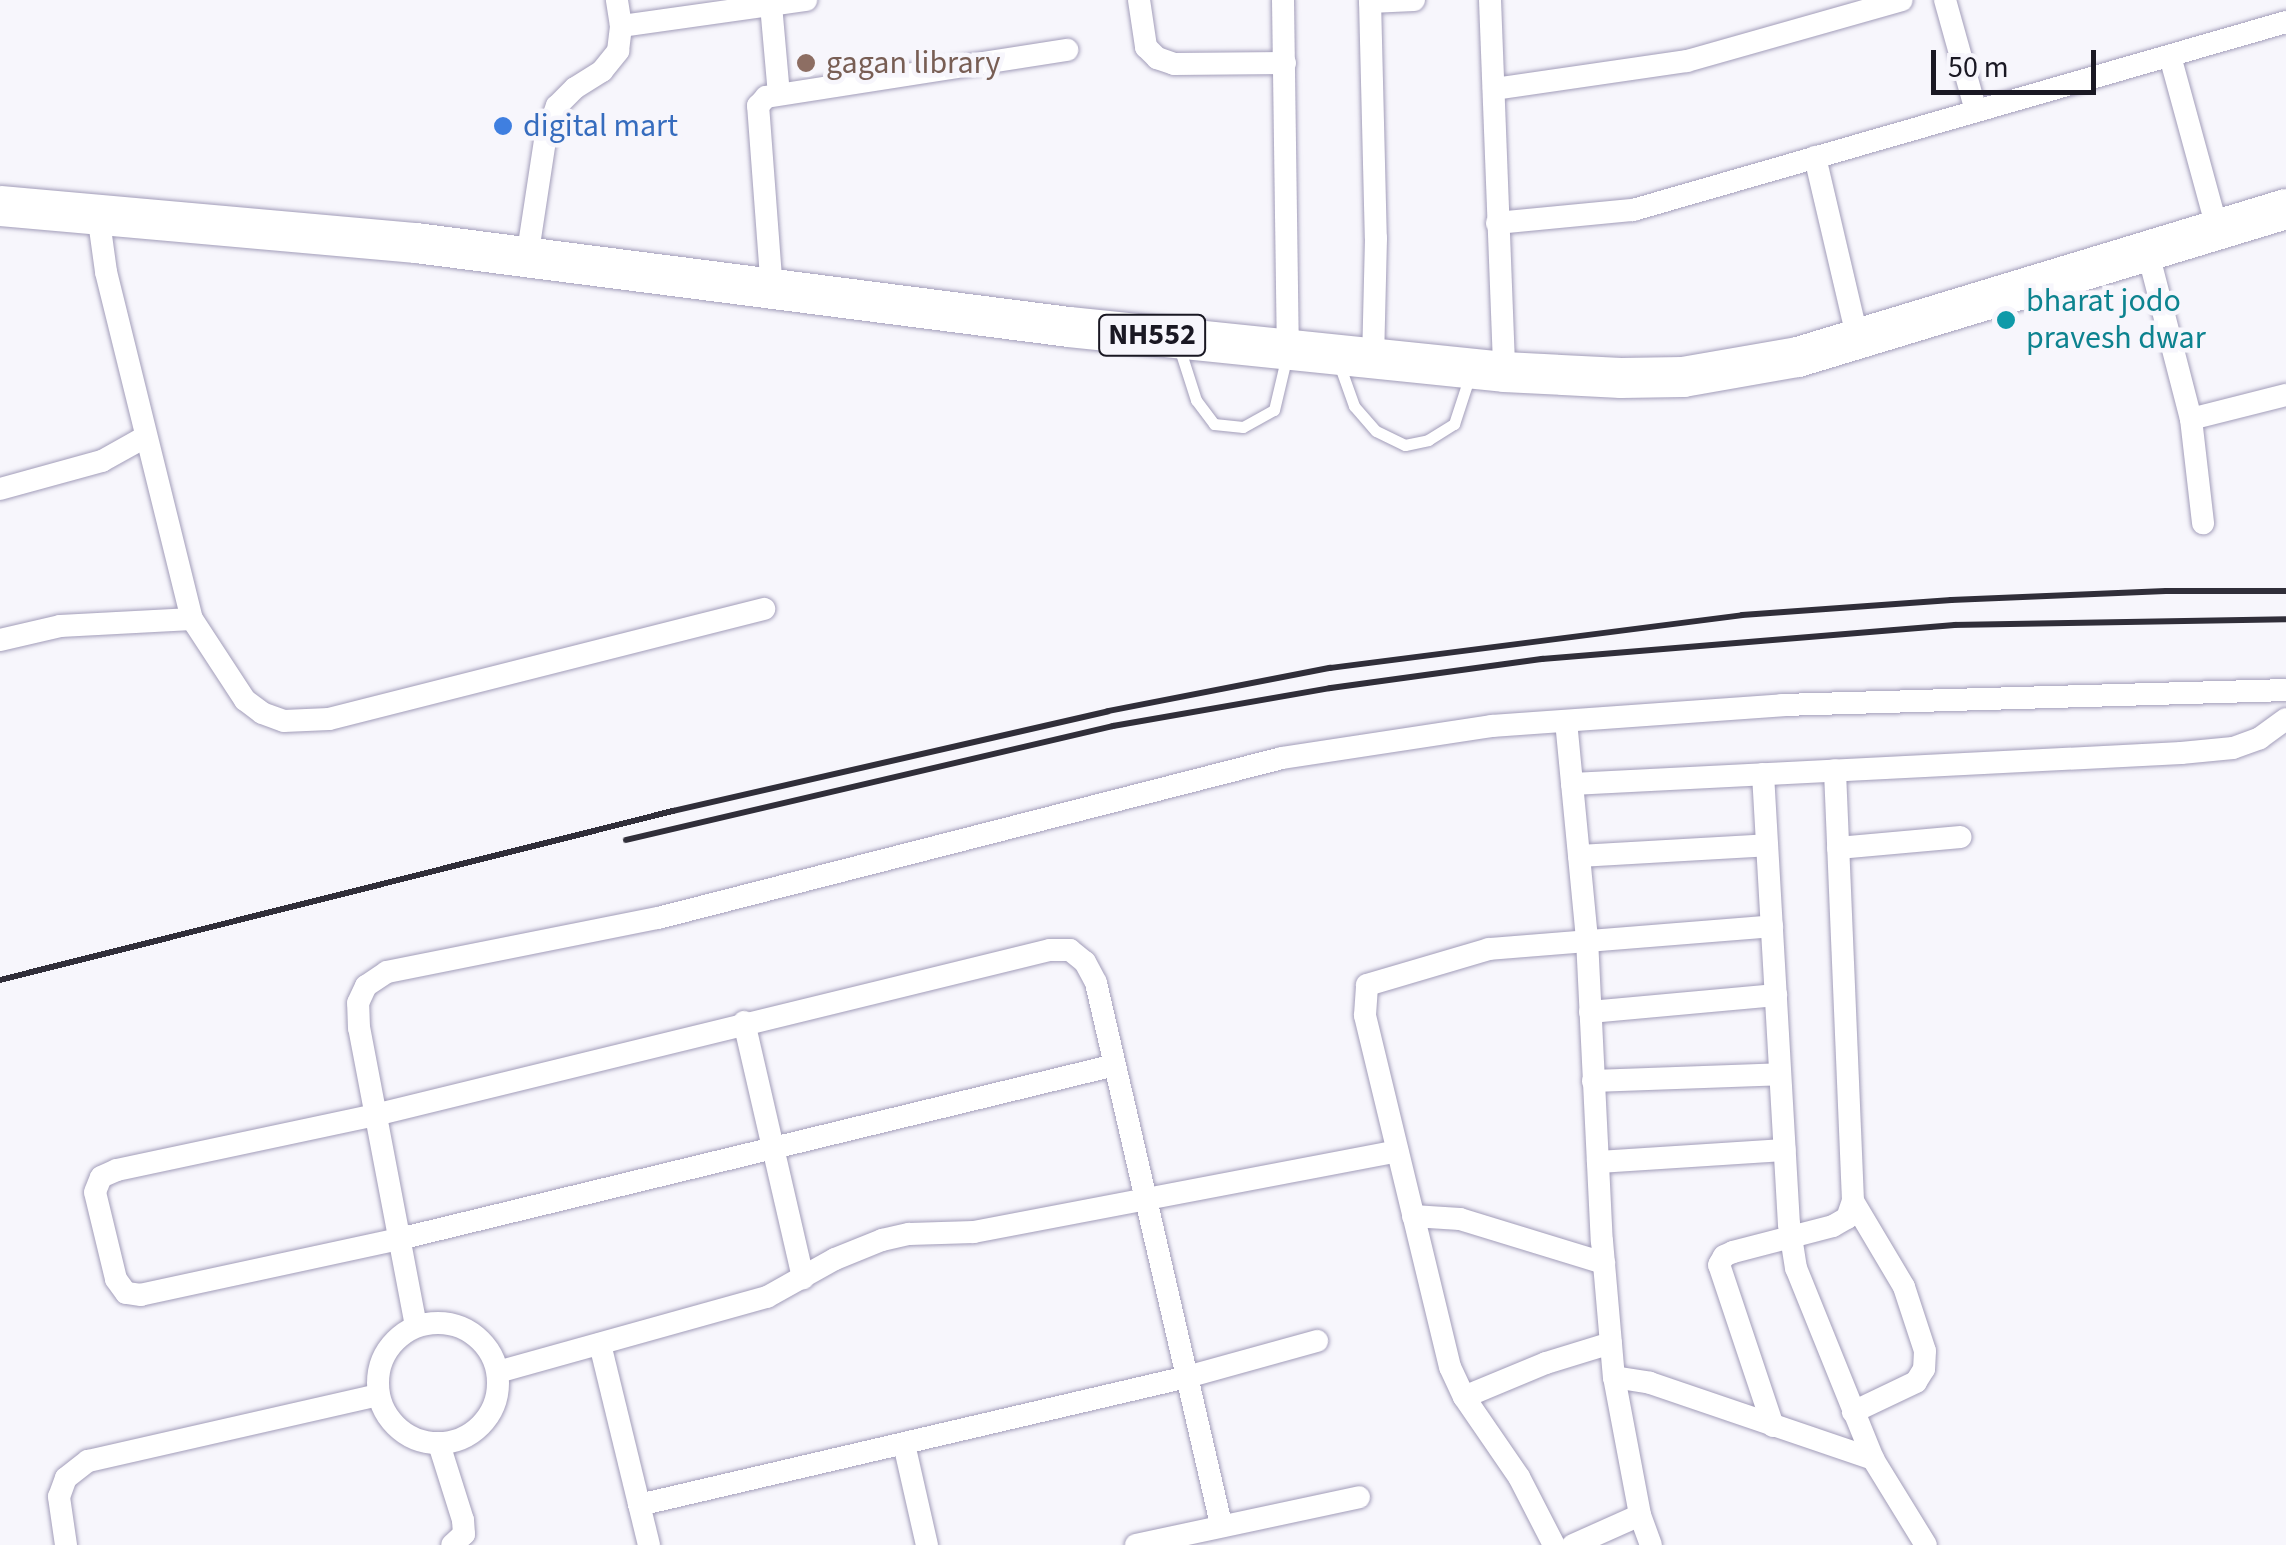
<!DOCTYPE html>
<style>
body{margin:0}
#map{position:relative;width:2286px;height:1545px;overflow:hidden;background:#f7f6fc;font-family:"Source Sans 3",sans-serif}
div>[style]{position:absolute}
.roads{filter:drop-shadow(0 0 2px #a29db9) drop-shadow(0 0 2px #a29db9)}
.lane>*{height:11px;margin:-5.5px;padding:0 5.5px;transform-origin:5.5px;border-radius:5.5px;background:#fff}
.street>*{height:22px;margin:-11px;padding:0 11px;transform-origin:11px;border-radius:11px;background:#fff}
.street>.ring{margin:-11px;padding:0;box-sizing:content-box;background:none;border:22px solid #fff;border-radius:50%}
.highway>*{height:40px;margin:-20px;padding:0 20px;transform-origin:20px;border-radius:20px;background:#fff}
.rail>*{height:6px;margin:-3px;padding:0 3px;transform-origin:3px;border-radius:3px;background:#302e39}
.dots>*{width:28px;height:28px;translate:-50% -50%;box-sizing:border-box;border:5px solid #f7f6fc;border-radius:50%}
span{translate:-50% -50%;white-space:nowrap;text-align:center;line-height:1.15;-webkit-text-stroke:9px #f7f6fc;paint-order:stroke}
.shield-label span{padding:2px 8px;background:#f7f6fc;border:2px solid;border-radius:8px;-webkit-text-stroke-width:0}
.shield-label{font-size:30px;color:#1a1823;font-weight:700}
.education-label{font-size:32px;color:#785e54}
.left{translate:0 -50%;text-align:left}
.shop-label{font-size:32px;color:#366cbe}
.culture-label{font-size:32px;color:#0d838f}
.scale{position:absolute;left:1931px;top:50px;width:165px;height:45px;box-sizing:border-box;border:5px solid #1a1823;border-top:0;padding-left:12px;font-size:30px;line-height:35px;white-space:nowrap;color:#1a1823;-webkit-text-stroke:8px #f7f6fc;paint-order:stroke}
</style>
<div id="map">
<div class="roads">
<div class="lane">
<i style="left:1179px;top:347px;width:56px;rotate:72.2deg"></i>
<i style="left:1196px;top:400px;width:30px;rotate:53deg"></i>
<i style="left:1214px;top:424px;width:29px;rotate:6deg"></i>
<i style="left:1243px;top:427px;width:35px;rotate:-29deg"></i>
<i style="left:1274px;top:410px;width:57px;rotate:-76.7deg"></i>
<i style="left:1338px;top:361px;width:48px;rotate:70.4deg"></i>
<i style="left:1354px;top:406px;width:33px;rotate:49deg"></i>
<i style="left:1376px;top:431px;width:32px;rotate:26deg"></i>
<i style="left:1405px;top:445px;width:24px;rotate:-12deg"></i>
<i style="left:1428px;top:440px;width:31px;rotate:-32deg"></i>
<i style="left:1454px;top:424px;width:48px;rotate:-71.9deg"></i>
</div>
<div class="street">
<i style="left:1139px;top:0;width:48px;rotate:81.5deg"></i>
<i style="left:1146px;top:47px;width:16px;rotate:45deg"></i>
<i style="left:1157px;top:58px;width:18px;rotate:19deg"></i>
<i style="left:1174px;top:64px;width:111px;rotate:-0.5deg"></i>
<i style="left:1283px;top:0;width:348px;rotate:89.2deg"></i>
<i style="left:1370px;top:0;width:238px;rotate:88.6deg"></i>
<i style="left:1376px;top:238px;width:119px;rotate:91.4deg"></i>
<i style="left:1490px;top:0;width:372px;rotate:87.8deg"></i>
<i style="left:1945px;top:0;width:115px;rotate:74.4deg"></i>
<i style="left:1370px;top:2px;width:44px;rotate:-2.6deg"></i>
<i style="left:771px;top:5px;width:89px;rotate:84.9deg"></i>
<i style="left:621px;top:26px;width:187px;rotate:-8deg"></i>
<i style="left:2170px;top:56px;width:181px;rotate:74.7deg"></i>
<i style="left:1494px;top:89px;width:195px;rotate:-8.3deg"></i>
<i style="left:1687px;top:61px;width:223px;rotate:-15.8deg"></i>
<i style="left:1815px;top:157px;width:188px;rotate:76.8deg"></i>
<i style="left:98px;top:214px;width:59px;rotate:82.1deg"></i>
<i style="left:106px;top:272px;width:357px;rotate:76.1deg"></i>
<i style="left:192px;top:619px;width:97px;rotate:56.8deg"></i>
<i style="left:245px;top:700px;width:21px;rotate:37deg"></i>
<i style="left:262px;top:713px;width:23px;rotate:20deg"></i>
<i style="left:284px;top:721px;width:45px;rotate:-2.5deg"></i>
<i style="left:329px;top:719px;width:449px;rotate:-14.2deg"></i>
<i style="left:1497px;top:223px;width:137px;rotate:-5.5deg"></i>
<i style="left:1633px;top:210px;width:680px;rotate:-16.06deg"></i>
<i style="left:2148px;top:253px;width:171px;rotate:75.5deg"></i>
<i style="left:2191px;top:419px;width:105px;rotate:83.4deg"></i>
<i style="left:527px;top:258px;width:119px;rotate:-81.3deg"></i>
<i style="left:545px;top:140px;width:36px;rotate:-71deg"></i>
<i style="left:557px;top:106px;width:25px;rotate:-45deg"></i>
<i style="left:575px;top:88px;width:32px;rotate:-32deg"></i>
<i style="left:602px;top:71px;width:26px;rotate:-51deg"></i>
<i style="left:618px;top:51px;width:25px;rotate:-83deg"></i>
<i style="left:621px;top:26px;width:26px;rotate:-99deg"></i>
<i style="left:772px;top:291px;width:186px;rotate:-94.3deg"></i>
<i style="left:758px;top:106px;width:12px;rotate:-48deg"></i>
<i style="left:766px;top:97px;width:305px;rotate:-8.9deg"></i>
<i style="left:2191px;top:419px;width:98px;rotate:-14.2deg"></i>
<i style="left:0;top:489px;width:106px;rotate:-15.4deg"></i>
<i style="left:102px;top:461px;width:49px;rotate:-29.2deg"></i>
<i style="left:0;top:640px;width:62px;rotate:-13.1deg"></i>
<i style="left:60px;top:626px;width:132px;rotate:-3deg"></i>
<i style="left:1566px;top:721px;width:219px;rotate:84.5deg"></i>
<i style="left:1587px;top:939px;width:302px;rotate:87.2deg"></i>
<i style="left:1602px;top:1241px;width:137px;rotate:85deg"></i>
<i style="left:1614px;top:1377px;width:140px;rotate:79.3deg"></i>
<i style="left:1640px;top:1515px;width:32px;rotate:70deg"></i>
<i style="left:1763px;top:774px;width:451px;rotate:86.7deg"></i>
<i style="left:1789px;top:1224px;width:45px;rotate:81deg"></i>
<i style="left:1796px;top:1268px;width:206px;rotate:68deg"></i>
<i style="left:1873px;top:1459px;width:101px;rotate:58.4deg"></i>
<i style="left:1572px;top:784px;width:610px;rotate:-2.91deg"></i>
<i style="left:2181px;top:753px;width:52px;rotate:-5.5deg"></i>
<i style="left:2233px;top:748px;width:29px;rotate:-20deg"></i>
<i style="left:2260px;top:738px;width:32px;rotate:-36deg"></i>
<i style="left:1838px;top:848px;width:123px;rotate:-5.1deg"></i>
<i style="left:1579px;top:856px;width:188px;rotate:-3.3deg"></i>
<i style="left:1590px;top:1012px;width:187px;rotate:-5.2deg"></i>
<i style="left:744px;top:1022px;width:263px;rotate:77deg"></i>
<i style="left:1115px;top:1065px;width:737px;rotate:166.34deg"></i>
<i style="left:399px;top:1239px;width:264px;rotate:167.8deg"></i>
<i style="left:141px;top:1295px;width:15px;rotate:-172deg"></i>
<i style="left:126px;top:1293px;width:17px;rotate:-126deg"></i>
<i style="left:116px;top:1279px;width:89px;rotate:-103.6deg"></i>
<i style="left:95px;top:1192px;width:16px;rotate:-68deg"></i>
<i style="left:101px;top:1177px;width:17px;rotate:-24deg"></i>
<i style="left:117px;top:1170px;width:264px;rotate:-12deg"></i>
<i style="left:375px;top:1115px;width:695px;rotate:-13.74deg"></i>
<i style="left:1050px;top:950px;width:20px"></i>
<i style="left:1070px;top:950px;width:19px;rotate:39deg"></i>
<i style="left:1085px;top:962px;width:24px;rotate:62deg"></i>
<i style="left:1096px;top:983px;width:555px;rotate:76.99deg"></i>
<i style="left:1593px;top:1081px;width:187px;rotate:-2.1deg"></i>
<i style="left:1598px;top:1162px;width:187px;rotate:-3.7deg"></i>
<i style="left:1853px;top:1201px;width:100px;rotate:59.3deg"></i>
<i style="left:1904px;top:1287px;width:67px;rotate:71.8deg"></i>
<i style="left:1925px;top:1351px;width:18px;rotate:93deg"></i>
<i style="left:1924px;top:1369px;width:15px;rotate:122deg"></i>
<i style="left:1916px;top:1382px;width:70px;rotate:154.5deg"></i>
<i style="left:1413px;top:1216px;width:47px;rotate:3.7deg"></i>
<i style="left:1460px;top:1219px;width:151px;rotate:17deg"></i>
<i class="ring" style="left:378px;top:1323px;width:98px;height:98px"></i>
<i style="left:416px;top:1326px;width:303px;rotate:-100.8deg"></i>
<i style="left:359px;top:1028px;width:25px;rotate:-92deg"></i>
<i style="left:358px;top:1003px;width:19px;rotate:-65deg"></i>
<i style="left:366px;top:986px;width:25px;rotate:-34deg"></i>
<i style="left:387px;top:972px;width:276px;rotate:-11.3deg"></i>
<i style="left:658px;top:918px;width:644px;rotate:-14.38deg"></i>
<i style="left:1282px;top:758px;width:212px;rotate:-8.7deg"></i>
<i style="left:1492px;top:726px;width:291px;rotate:-4.1deg"></i>
<i style="left:1782px;top:705px;width:504px;rotate:-1.7deg"></i>
<i style="left:600px;top:1344px;width:207px;rotate:76.3deg"></i>
<i style="left:498px;top:1372px;width:279px;rotate:-15.6deg"></i>
<i style="left:767px;top:1297px;width:78px;rotate:-29.2deg"></i>
<i style="left:835px;top:1259px;width:51px;rotate:-22deg"></i>
<i style="left:882px;top:1240px;width:28px;rotate:-13deg"></i>
<i style="left:909px;top:1234px;width:65px;rotate:-1.8deg"></i>
<i style="left:974px;top:1232px;width:431px;rotate:-10.8deg"></i>
<i style="left:1614px;top:1377px;width:36px;rotate:9deg"></i>
<i style="left:1650px;top:1383px;width:236px;rotate:18.8deg"></i>
<i style="left:1464px;top:1397px;width:89px;rotate:-22.5deg"></i>
<i style="left:1546px;top:1363px;width:68px;rotate:-17.1deg"></i>
<i style="left:1773px;top:1426px;width:170px;rotate:-108.5deg"></i>
<i style="left:1719px;top:1265px;width:10px;rotate:-61deg"></i>
<i style="left:1724px;top:1256px;width:10px;rotate:-24deg"></i>
<i style="left:1733px;top:1252px;width:103px;rotate:-14.6deg"></i>
<i style="left:1833px;top:1226px;width:16px;rotate:-30deg"></i>
<i style="left:1847px;top:1218px;width:18px;rotate:-71deg"></i>
<i style="left:1853px;top:1201px;width:431px;rotate:-92.4deg"></i>
<i style="left:439px;top:1444px;width:80px;rotate:72.5deg"></i>
<i style="left:463px;top:1520px;width:14px;rotate:86deg"></i>
<i style="left:464px;top:1534px;width:16px;rotate:137deg"></i>
<i style="left:904px;top:1444px;width:104px;rotate:77.2deg"></i>
<i style="left:639px;top:1505px;width:563px;rotate:-13.15deg"></i>
<i style="left:1187px;top:1377px;width:135px;rotate:-15.5deg"></i>
<i style="left:66px;top:1545px;width:49px;rotate:-98.3deg"></i>
<i style="left:59px;top:1497px;width:20px;rotate:-70deg"></i>
<i style="left:66px;top:1478px;width:28px;rotate:-38deg"></i>
<i style="left:88px;top:1461px;width:298px;rotate:-12.8deg"></i>
<i style="left:1136px;top:1545px;width:228px;rotate:-12.1deg"></i>
<i style="left:1554px;top:1545px;width:76px;rotate:-117.2deg"></i>
<i style="left:1519px;top:1477px;width:97px;rotate:-124.5deg"></i>
<i style="left:1464px;top:1397px;width:33px;rotate:-115deg"></i>
<i style="left:1450px;top:1367px;width:362px;rotate:-103.6deg"></i>
<i style="left:1365px;top:1015px;width:30px;rotate:-86deg"></i>
<i style="left:1367px;top:985px;width:127px;rotate:-16.4deg"></i>
<i style="left:1489px;top:949px;width:284px;rotate:-4.6deg"></i>
<i style="left:1573px;top:1545px;width:73px;rotate:-24.1deg"></i>
</div>
<div class="highway">
<i style="left:0;top:206px;width:418px;rotate:5.1deg"></i>
<i style="left:416px;top:243px;width:658px;rotate:7.33deg"></i>
<i style="left:1069px;top:327px;width:437px;rotate:5.9deg"></i>
<i style="left:1504px;top:372px;width:117px;rotate:2.9deg"></i>
<i style="left:1621px;top:378px;width:62px;rotate:-0.9deg"></i>
<i style="left:1683px;top:377px;width:117px;rotate:-9.9deg"></i>
<i style="left:1798px;top:357px;width:510px;rotate:-16.87deg"></i>
</div>
</div>
<div class="rail">
<i style="left:626px;top:840px;width:500px;rotate:-13.17deg"></i>
<i style="left:1113px;top:726px;width:220px;rotate:-9.9deg"></i>
<i style="left:1330px;top:688px;width:214px;rotate:-7.8deg"></i>
<i style="left:1542px;top:659px;width:414px;rotate:-4.7deg"></i>
<i style="left:1955px;top:625px;width:331px;rotate:-1deg"></i>
<i style="left:0;top:980px;width:694px;rotate:-14.1deg"></i>
<i style="left:673px;top:811px;width:446px;rotate:-12.9deg"></i>
<i style="left:1108px;top:711px;width:226px;rotate:-11deg"></i>
<i style="left:1330px;top:668px;width:415px;rotate:-7.3deg"></i>
<i style="left:1742px;top:615px;width:210px;rotate:-4.1deg"></i>
<i style="left:1951px;top:600px;width:215px;rotate:-2.4deg"></i>
<i style="left:2166px;top:591px;width:120px"></i>
</div>
<div class="dots">
<i style="left:806px;top:63px;background:#8d6e63"></i>
<i style="left:503px;top:126px;background:#3f7fe0"></i>
<i style="left:2006px;top:320px;background:#0f9aa8"></i>
</div>
<div class="shield-label">
<span style="left:1152px;top:335px">NH552</span>
</div>
<div class="education-label">
<span class="left" style="left:826px;top:63px">gagan library</span>
</div>
<div class="shop-label">
<span class="left" style="left:523px;top:126px">digital mart</span>
</div>
<div class="culture-label">
<span class="left" style="left:2026px;top:320px">bharat jodo<br>pravesh dwar</span>
</div>
<div class="scale">50 m</div>
</div>
